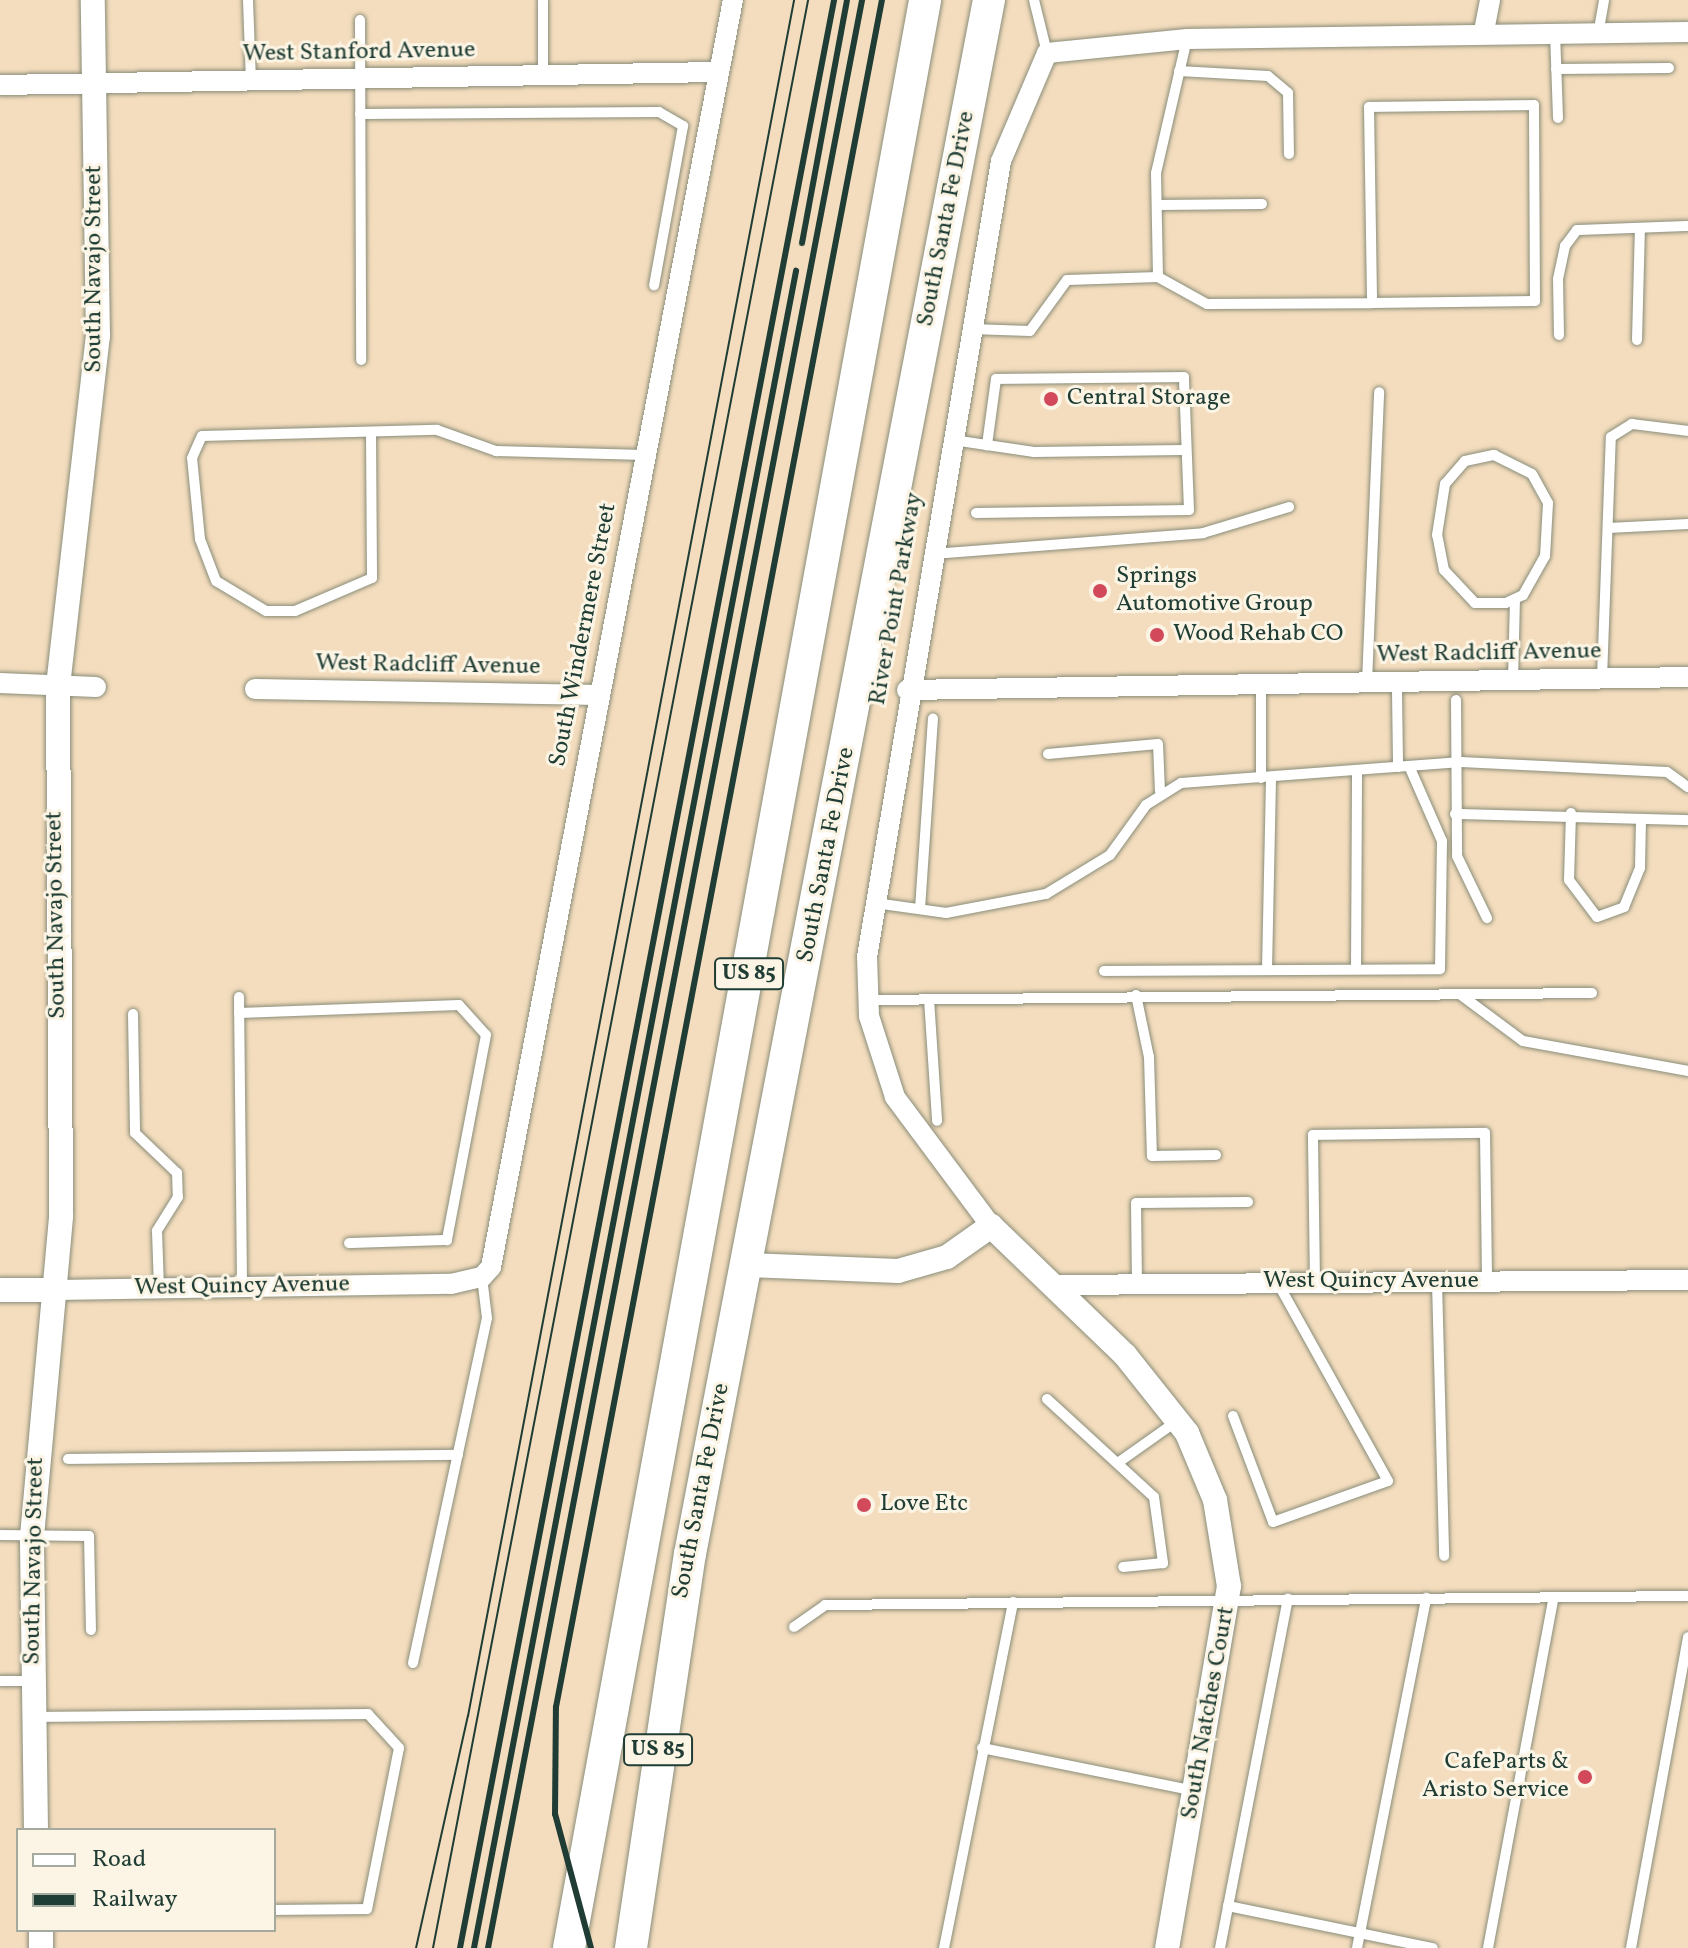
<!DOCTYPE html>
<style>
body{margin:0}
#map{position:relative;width:1688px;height:1948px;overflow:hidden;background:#f4ddbe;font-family:Vollkorn,serif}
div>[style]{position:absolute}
.roads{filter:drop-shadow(0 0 2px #8a8d79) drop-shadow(0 0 2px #8a8d79)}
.service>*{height:10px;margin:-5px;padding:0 5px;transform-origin:5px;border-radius:5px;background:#fff}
.minor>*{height:20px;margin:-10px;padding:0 10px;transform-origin:10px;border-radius:10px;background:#fff}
.tertiary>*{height:24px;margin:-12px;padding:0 12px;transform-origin:12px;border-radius:12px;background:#fff}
.trunk>*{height:32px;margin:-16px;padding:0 16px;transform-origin:16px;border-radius:16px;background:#fff}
.tram>*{height:2px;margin:-1px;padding:0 1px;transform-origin:1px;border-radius:1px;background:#1f3d34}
.rail>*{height:6px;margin:-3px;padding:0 3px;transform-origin:3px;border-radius:3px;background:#1f3d34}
.dots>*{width:22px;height:22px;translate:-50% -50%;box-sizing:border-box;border:4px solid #fcf5e5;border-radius:50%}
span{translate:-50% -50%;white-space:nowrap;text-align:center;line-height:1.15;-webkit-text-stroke:6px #fcf5e5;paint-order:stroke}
.shield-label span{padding:2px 6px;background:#fcf5e5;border:2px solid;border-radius:6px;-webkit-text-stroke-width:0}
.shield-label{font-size:22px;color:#1f3d34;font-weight:700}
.street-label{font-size:24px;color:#1f3d34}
.poi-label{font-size:24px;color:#1f3d34}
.left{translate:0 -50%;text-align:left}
.right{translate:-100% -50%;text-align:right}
.legend{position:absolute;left:16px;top:1828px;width:260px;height:104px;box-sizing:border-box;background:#fcf5e5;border:2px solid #a4ab9e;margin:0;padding:10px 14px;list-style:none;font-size:24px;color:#1f3d34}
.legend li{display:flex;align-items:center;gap:16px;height:40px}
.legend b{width:40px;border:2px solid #a4ab9e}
</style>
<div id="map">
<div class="roads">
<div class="service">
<i style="left:248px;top:0;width:81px;rotate:87.9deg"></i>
<i style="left:1034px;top:0;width:55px;rotate:76.2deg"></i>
<i style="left:360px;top:20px;width:340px;rotate:89.8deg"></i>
<i style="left:1599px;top:29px;width:29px;rotate:-80deg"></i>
<i style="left:1555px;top:32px;width:86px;rotate:88deg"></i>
<i style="left:1556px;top:69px;width:113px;rotate:-0.5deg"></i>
<i style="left:1179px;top:71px;width:89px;rotate:3.2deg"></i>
<i style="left:1268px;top:76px;width:26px;rotate:40deg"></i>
<i style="left:1288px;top:93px;width:61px;rotate:89.1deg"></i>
<i style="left:543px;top:75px;width:75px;rotate:-90deg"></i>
<i style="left:360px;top:114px;width:299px;rotate:-0.4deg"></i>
<i style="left:659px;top:112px;width:28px;rotate:30deg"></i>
<i style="left:683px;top:126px;width:162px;rotate:100.3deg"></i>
<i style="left:1158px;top:205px;width:104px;rotate:-0.6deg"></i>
<i style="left:1158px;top:277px;width:56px;rotate:28.9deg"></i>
<i style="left:1207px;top:304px;width:165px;rotate:-0.3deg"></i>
<i style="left:1372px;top:303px;width:163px;rotate:-0.7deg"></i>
<i style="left:1535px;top:301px;width:196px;rotate:-90.3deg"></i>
<i style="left:1534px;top:105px;width:165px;rotate:179.3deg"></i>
<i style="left:1369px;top:107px;width:196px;rotate:89.1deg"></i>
<i style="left:971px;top:329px;width:59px;rotate:1.9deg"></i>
<i style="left:1030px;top:331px;width:63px;rotate:-54deg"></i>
<i style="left:1067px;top:280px;width:91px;rotate:-1.9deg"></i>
<i style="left:1158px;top:277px;width:104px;rotate:-91.1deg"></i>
<i style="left:1156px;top:173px;width:138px;rotate:-77deg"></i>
<i style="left:1559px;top:335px;width:56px;rotate:-91deg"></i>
<i style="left:1558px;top:279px;width:34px;rotate:-78deg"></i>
<i style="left:1565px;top:246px;width:20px;rotate:-53deg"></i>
<i style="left:1577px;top:230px;width:111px;rotate:-2.1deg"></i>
<i style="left:1637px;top:340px;width:112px;rotate:-88.5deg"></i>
<i style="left:371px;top:432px;width:146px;rotate:89.6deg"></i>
<i style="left:372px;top:578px;width:84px;rotate:156.8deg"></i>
<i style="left:295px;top:611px;width:29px;rotate:180deg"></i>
<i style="left:266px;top:611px;width:58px;rotate:-149deg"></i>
<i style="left:216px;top:581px;width:45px;rotate:-110.9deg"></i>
<i style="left:200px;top:539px;width:81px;rotate:-95.6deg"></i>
<i style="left:192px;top:458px;width:24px;rotate:-66deg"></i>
<i style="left:202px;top:436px;width:235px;rotate:-1.5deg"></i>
<i style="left:437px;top:430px;width:63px;rotate:19.6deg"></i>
<i style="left:496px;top:451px;width:149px;rotate:1.5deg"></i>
<i style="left:953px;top:440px;width:82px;rotate:8.4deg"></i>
<i style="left:1034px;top:452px;width:149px;rotate:-0.8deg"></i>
<i style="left:1494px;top:455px;width:42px;rotate:26.6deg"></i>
<i style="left:1532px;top:474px;width:33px;rotate:61deg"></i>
<i style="left:1548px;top:503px;width:53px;rotate:93.2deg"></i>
<i style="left:1545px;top:556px;width:45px;rotate:119.4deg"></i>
<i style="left:1523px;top:595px;width:19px;rotate:155deg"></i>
<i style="left:1506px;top:603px;width:31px;rotate:180deg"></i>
<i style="left:1475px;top:603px;width:45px;rotate:-133.2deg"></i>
<i style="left:1444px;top:570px;width:36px;rotate:-101deg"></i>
<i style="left:1437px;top:535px;width:52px;rotate:-81.1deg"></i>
<i style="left:1445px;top:484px;width:30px;rotate:-49deg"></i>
<i style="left:1465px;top:461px;width:30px;rotate:-12deg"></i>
<i style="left:976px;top:513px;width:213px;rotate:-0.8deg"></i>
<i style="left:1189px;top:510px;width:133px;rotate:-92.2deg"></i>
<i style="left:1184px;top:377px;width:188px;rotate:179.4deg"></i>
<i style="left:996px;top:379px;width:67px;rotate:97.8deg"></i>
<i style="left:1608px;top:528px;width:80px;rotate:-2.9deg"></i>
<i style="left:933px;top:554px;width:271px;rotate:-4.4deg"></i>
<i style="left:1203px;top:533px;width:90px;rotate:-16.8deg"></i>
<i style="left:1602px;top:678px;width:241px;rotate:-87.9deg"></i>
<i style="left:1611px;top:437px;width:25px;rotate:-32deg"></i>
<i style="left:1632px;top:424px;width:56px;rotate:7.1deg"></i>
<i style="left:1513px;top:680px;width:80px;rotate:-88.6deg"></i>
<i style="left:1367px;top:682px;width:290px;rotate:-87.6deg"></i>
<i style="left:1397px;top:691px;width:76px;rotate:89.2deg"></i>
<i style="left:1456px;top:700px;width:156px;rotate:89.6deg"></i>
<i style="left:1457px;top:856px;width:69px;rotate:64.2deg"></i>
<i style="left:1048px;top:754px;width:110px;rotate:-5.2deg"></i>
<i style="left:1158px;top:744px;width:47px;rotate:87.6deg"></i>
<i style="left:1261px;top:778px;width:83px;rotate:-90deg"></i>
<i style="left:1571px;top:813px;width:67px;rotate:91.7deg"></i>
<i style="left:1569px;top:880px;width:46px;rotate:52.9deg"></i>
<i style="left:1597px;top:917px;width:29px;rotate:-20deg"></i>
<i style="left:1624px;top:907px;width:42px;rotate:-67.7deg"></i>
<i style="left:1640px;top:868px;width:48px;rotate:-88.8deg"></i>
<i style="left:1455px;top:814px;width:233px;rotate:1.5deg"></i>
<i style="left:875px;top:903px;width:72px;rotate:8deg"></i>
<i style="left:946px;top:913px;width:102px;rotate:-10.8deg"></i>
<i style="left:1046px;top:894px;width:75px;rotate:-31.4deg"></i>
<i style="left:1110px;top:855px;width:62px;rotate:-54.2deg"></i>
<i style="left:1146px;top:805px;width:41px;rotate:-32.2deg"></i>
<i style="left:1181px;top:783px;width:281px;rotate:-4.3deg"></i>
<i style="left:1461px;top:762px;width:206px;rotate:2.8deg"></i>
<i style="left:1667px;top:772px;width:26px;rotate:36deg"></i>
<i style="left:920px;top:909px;width:191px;rotate:-86.1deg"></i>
<i style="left:1356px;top:969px;width:199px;rotate:-89.7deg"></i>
<i style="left:1267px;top:970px;width:193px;rotate:-88.8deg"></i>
<i style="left:1104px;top:971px;width:336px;rotate:-0.3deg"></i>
<i style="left:1440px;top:969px;width:128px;rotate:-89.1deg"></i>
<i style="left:1442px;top:841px;width:82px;rotate:-113.7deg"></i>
<i style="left:1136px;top:995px;width:63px;rotate:78.2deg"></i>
<i style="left:1149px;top:1057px;width:99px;rotate:88.3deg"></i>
<i style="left:1152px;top:1156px;width:64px;rotate:-0.9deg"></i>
<i style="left:1461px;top:995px;width:77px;rotate:36.6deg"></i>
<i style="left:1523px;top:1041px;width:168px;rotate:10.3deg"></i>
<i style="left:239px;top:997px;width:290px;rotate:89.4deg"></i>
<i style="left:929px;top:999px;width:122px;rotate:86.2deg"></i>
<i style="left:867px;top:1000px;width:725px;rotate:-0.55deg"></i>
<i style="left:239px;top:1013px;width:220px;rotate:-2.1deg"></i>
<i style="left:459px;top:1005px;width:40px;rotate:48deg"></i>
<i style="left:486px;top:1035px;width:209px;rotate:100.8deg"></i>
<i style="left:447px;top:1240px;width:98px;rotate:178.2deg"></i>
<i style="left:133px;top:1014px;width:119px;rotate:89deg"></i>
<i style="left:135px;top:1133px;width:58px;rotate:43.6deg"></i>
<i style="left:177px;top:1173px;width:24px;rotate:88deg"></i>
<i style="left:178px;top:1197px;width:40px;rotate:122deg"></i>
<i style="left:157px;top:1231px;width:57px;rotate:88deg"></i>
<i style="left:1437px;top:1282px;width:274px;rotate:88.5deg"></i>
<i style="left:1315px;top:1283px;width:148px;rotate:-90.8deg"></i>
<i style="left:1313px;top:1135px;width:172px;rotate:-0.7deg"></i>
<i style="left:1485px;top:1133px;width:149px;rotate:89.2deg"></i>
<i style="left:1137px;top:1284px;width:81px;rotate:-90.7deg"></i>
<i style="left:1136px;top:1203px;width:112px;rotate:-0.5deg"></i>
<i style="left:1047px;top:1399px;width:145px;rotate:42.5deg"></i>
<i style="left:1154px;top:1497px;width:67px;rotate:82.2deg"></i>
<i style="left:1163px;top:1563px;width:40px;rotate:174.3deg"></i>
<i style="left:1233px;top:1416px;width:113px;rotate:69.3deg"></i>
<i style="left:1273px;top:1522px;width:122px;rotate:-19.6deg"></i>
<i style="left:1388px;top:1481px;width:227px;rotate:-119.1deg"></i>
<i style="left:68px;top:1459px;width:390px;rotate:-0.6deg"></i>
<i style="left:1119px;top:1462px;width:71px;rotate:-35.3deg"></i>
<i style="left:0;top:1535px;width:89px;rotate:0.6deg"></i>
<i style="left:89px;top:1536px;width:94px;rotate:88.8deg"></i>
<i style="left:794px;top:1627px;width:38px;rotate:-35deg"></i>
<i style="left:825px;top:1605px;width:863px;rotate:-0.6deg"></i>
<i style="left:413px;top:1663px;width:353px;rotate:-77.9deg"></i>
<i style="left:487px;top:1318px;width:41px;rotate:-97deg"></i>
<i style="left:0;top:1681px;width:32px"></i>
<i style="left:33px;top:1717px;width:335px;rotate:-0.5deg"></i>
<i style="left:368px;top:1714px;width:46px;rotate:47.6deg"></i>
<i style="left:399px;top:1748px;width:164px;rotate:101.2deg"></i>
<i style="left:367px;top:1909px;width:93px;rotate:179.4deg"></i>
<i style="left:982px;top:1748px;width:217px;rotate:11.4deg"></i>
<i style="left:1228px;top:1906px;width:209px;rotate:11.6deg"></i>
<i style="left:944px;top:1948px;width:353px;rotate:-78.7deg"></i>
<i style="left:1220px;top:1948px;width:356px;rotate:-79deg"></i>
<i style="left:1357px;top:1948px;width:357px;rotate:-78.8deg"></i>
<i style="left:1488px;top:1948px;width:357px;rotate:-79.4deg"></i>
<i style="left:1631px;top:1948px;width:316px;rotate:-79.6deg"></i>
</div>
<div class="minor">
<i style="left:1484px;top:31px;width:32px;rotate:-79deg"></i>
<i style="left:0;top:85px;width:719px;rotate:-1.04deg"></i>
<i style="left:0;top:683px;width:96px;rotate:2.4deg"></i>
<i style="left:255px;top:689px;width:344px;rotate:1deg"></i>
<i style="left:907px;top:690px;width:781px;rotate:-0.95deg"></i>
<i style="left:991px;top:1226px;width:161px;rotate:-126.7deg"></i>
<i style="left:895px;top:1097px;width:85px;rotate:-107.8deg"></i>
<i style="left:869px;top:1016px;width:59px;rotate:-91.9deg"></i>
<i style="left:867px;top:957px;width:807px;rotate:-80.44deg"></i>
<i style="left:1001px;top:161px;width:117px;rotate:-66.9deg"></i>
<i style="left:1047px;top:53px;width:141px;rotate:-5.7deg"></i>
<i style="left:1187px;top:39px;width:501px;rotate:-0.8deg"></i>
<i style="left:1055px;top:1285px;width:633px;rotate:-0.45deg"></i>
<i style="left:56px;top:1290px;width:395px;rotate:-0.9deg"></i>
<i style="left:451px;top:1284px;width:32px;rotate:-13deg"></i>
<i style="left:482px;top:1277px;width:13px;rotate:-48deg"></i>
<i style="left:491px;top:1267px;width:1290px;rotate:-79.19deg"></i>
</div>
<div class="tertiary">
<i style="left:748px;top:1265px;width:150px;rotate:2.3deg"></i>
<i style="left:898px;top:1271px;width:51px;rotate:-15.9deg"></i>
<i style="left:947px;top:1257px;width:54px;rotate:-35.2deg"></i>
<i style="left:991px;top:1226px;width:186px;rotate:43.9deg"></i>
<i style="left:1125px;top:1355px;width:100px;rotate:51.5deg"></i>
<i style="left:1187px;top:1433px;width:73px;rotate:67.3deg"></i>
<i style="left:1215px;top:1500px;width:87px;rotate:80.8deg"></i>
<i style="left:1229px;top:1586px;width:367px;rotate:99.7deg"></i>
<i style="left:0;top:1290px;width:56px"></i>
<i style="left:36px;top:1830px;width:294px;rotate:-90.8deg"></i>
<i style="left:32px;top:1536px;width:322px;rotate:-84.8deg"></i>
<i style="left:61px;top:1215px;width:529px;rotate:-90.32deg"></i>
<i style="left:58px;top:686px;width:352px;rotate:-83.5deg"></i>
<i style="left:98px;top:336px;width:336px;rotate:-90.9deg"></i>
<i style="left:41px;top:1930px;width:18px;rotate:90deg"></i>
</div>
<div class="trunk">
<i style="left:569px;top:1948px;width:1980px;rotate:-79.64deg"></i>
<i style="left:631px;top:1948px;width:398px;rotate:-81.5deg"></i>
<i style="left:690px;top:1554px;width:1583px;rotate:-79.11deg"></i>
</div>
</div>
<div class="tram">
<i style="left:416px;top:1948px;width:238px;rotate:-77.4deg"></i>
<i style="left:468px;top:1716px;width:1747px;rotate:-79.24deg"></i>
<i style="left:433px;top:1948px;width:1984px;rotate:-79.1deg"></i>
</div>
<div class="rail">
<i style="left:802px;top:243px;width:247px;rotate:-79.5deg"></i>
<i style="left:460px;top:1948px;width:1984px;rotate:-79.13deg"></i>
<i style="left:474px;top:1948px;width:1708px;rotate:-79.13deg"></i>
<i style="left:488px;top:1948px;width:1984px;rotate:-79.13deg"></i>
<i style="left:591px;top:1948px;width:139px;rotate:-105deg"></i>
<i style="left:555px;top:1814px;width:107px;rotate:-89.5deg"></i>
<i style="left:556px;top:1707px;width:1738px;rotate:-79.19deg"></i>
</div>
<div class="dots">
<i style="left:1051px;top:399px;background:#d1495b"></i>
<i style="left:1100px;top:591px;background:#d1495b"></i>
<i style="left:1157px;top:635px;background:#d1495b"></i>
<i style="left:864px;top:1505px;background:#d1495b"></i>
<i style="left:1585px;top:1777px;background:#d1495b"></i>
</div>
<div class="shield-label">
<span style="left:749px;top:974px">US 85</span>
<span style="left:658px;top:1750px">US 85</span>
</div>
<div class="street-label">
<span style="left:359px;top:53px;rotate:-1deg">West Stanford Avenue</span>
<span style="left:947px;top:219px;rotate:-79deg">South Santa Fe Drive</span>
<span style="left:95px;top:269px;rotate:-90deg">South Navajo Street</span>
<span style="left:897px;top:599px;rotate:-80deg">River Point Parkway</span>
<span style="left:584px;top:635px;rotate:-79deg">South Windermere Street</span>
<span style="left:1489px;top:654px;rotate:-1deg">West Radcliff Avenue</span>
<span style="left:428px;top:666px;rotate:1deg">West Radcliff Avenue</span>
<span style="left:827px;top:855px;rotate:-79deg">South Santa Fe Drive</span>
<span style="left:57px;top:915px;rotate:-91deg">South Navajo Street</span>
<span style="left:1371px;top:1282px">West Quincy Avenue</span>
<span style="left:242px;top:1287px;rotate:-1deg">West Quincy Avenue</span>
<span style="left:702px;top:1491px;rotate:-79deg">South Santa Fe Drive</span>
<span style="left:35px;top:1561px;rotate:-89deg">South Navajo Street</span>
<span style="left:1209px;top:1713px;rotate:-80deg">South Natches Court</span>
</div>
<div class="poi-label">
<span class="left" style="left:1067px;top:399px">Central Storage</span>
<span class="left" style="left:1116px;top:591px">Springs<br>Automotive Group</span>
<span class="left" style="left:1173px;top:635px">Wood Rehab CO</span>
<span class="left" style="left:880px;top:1505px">Love Etc</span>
<span class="right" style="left:1569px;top:1777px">CafeParts &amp;<br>Aristo Service</span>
</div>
<ul class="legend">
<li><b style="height:10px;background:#fff"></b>Road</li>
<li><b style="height:10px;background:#1f3d34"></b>Railway</li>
</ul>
</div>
